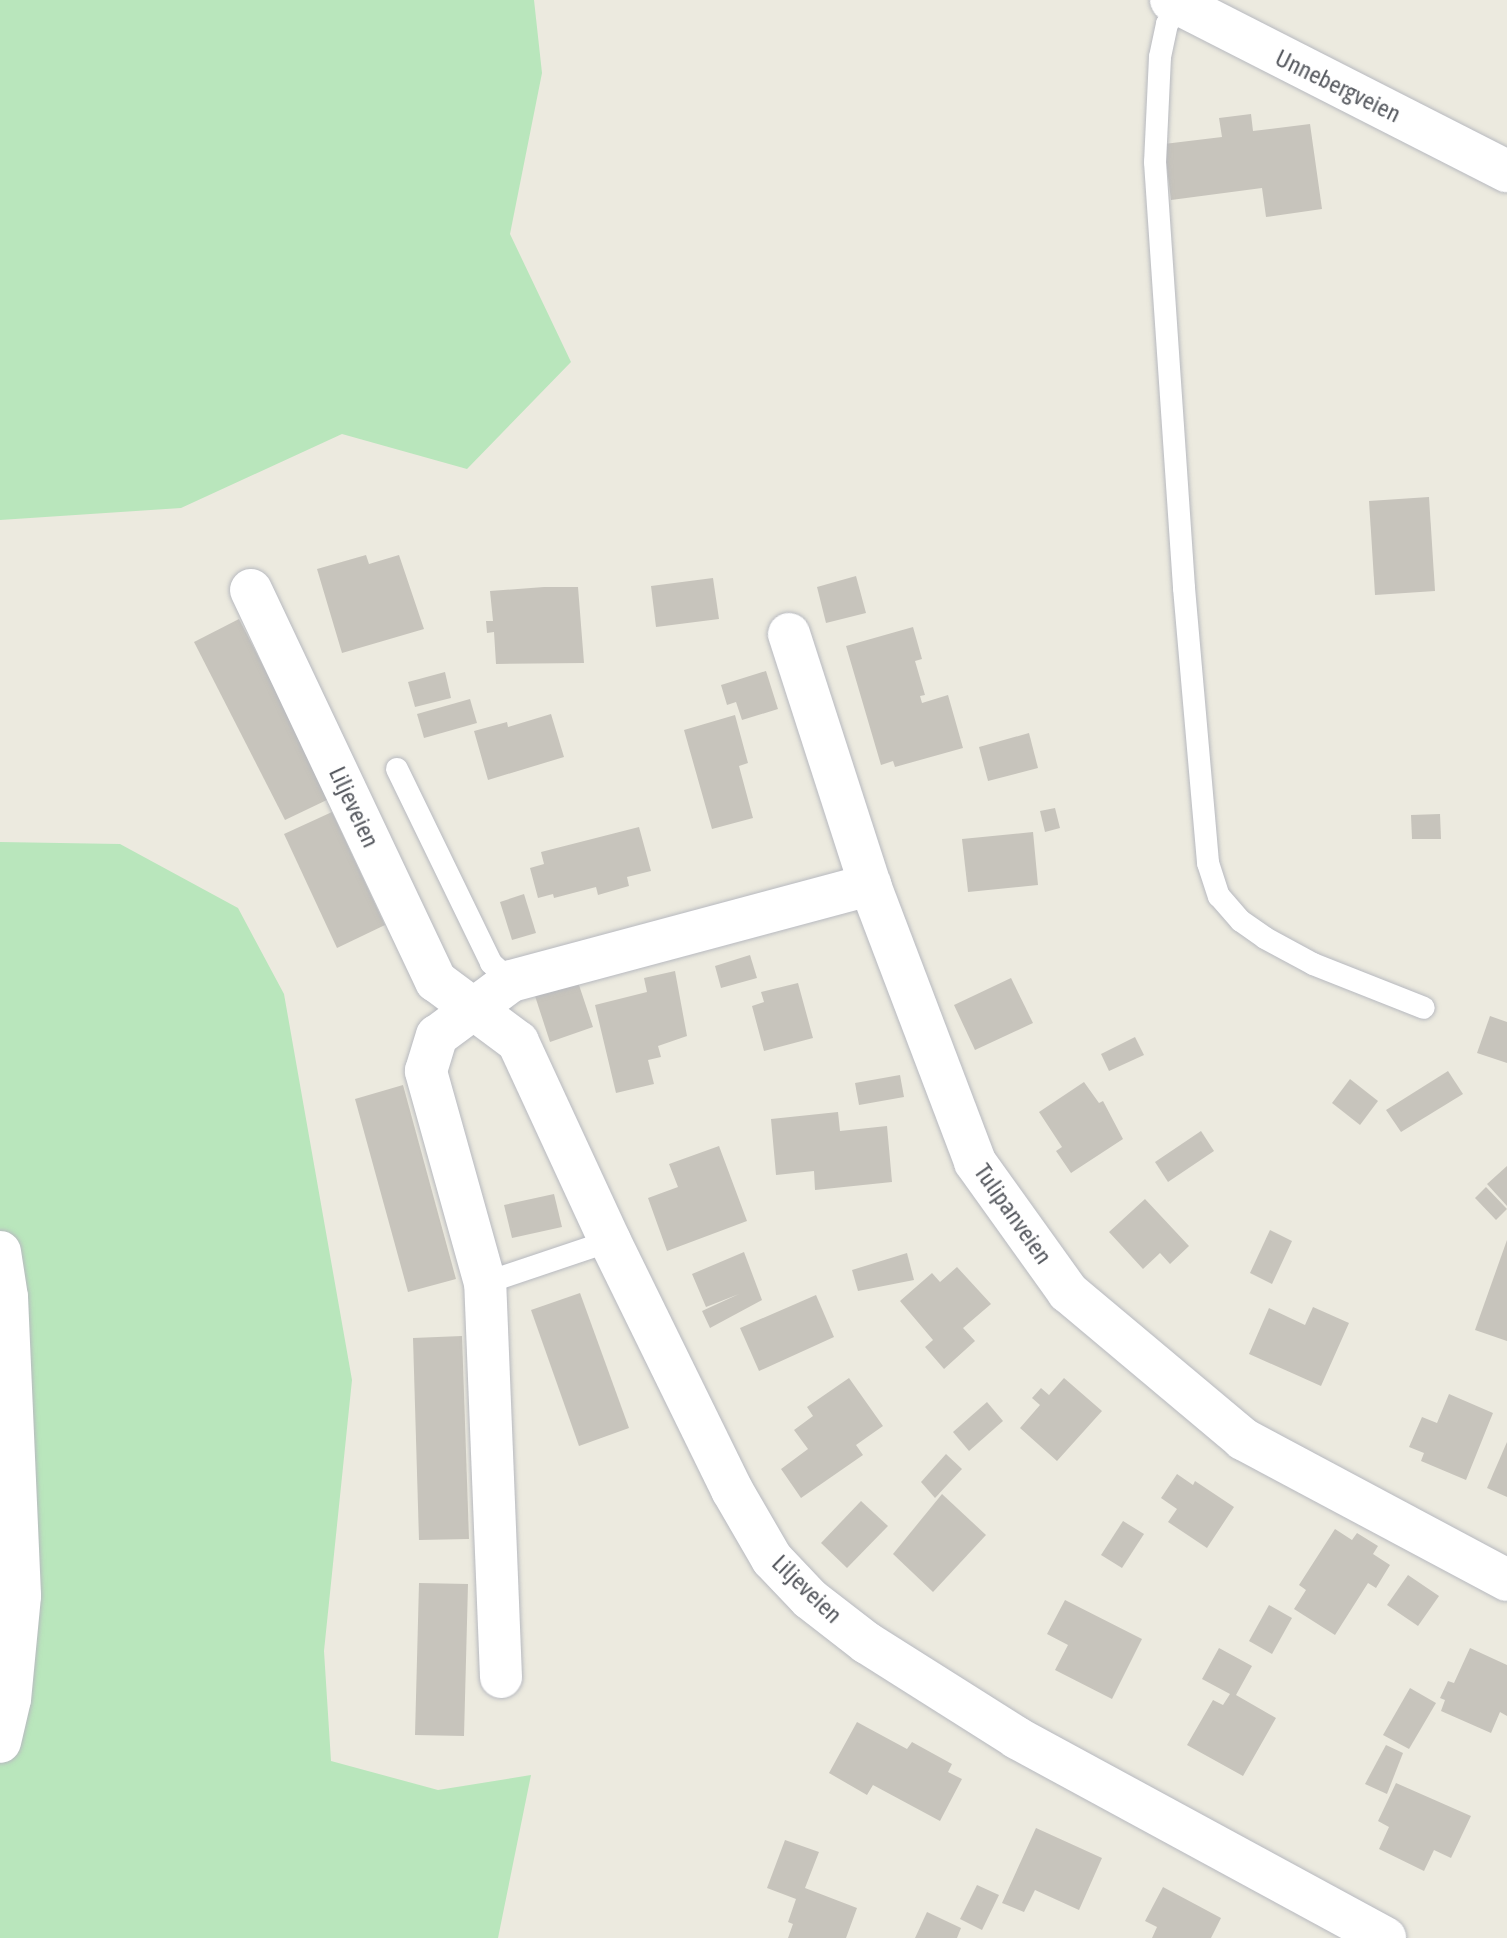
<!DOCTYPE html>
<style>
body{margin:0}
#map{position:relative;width:1507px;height:1938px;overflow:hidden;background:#eceadf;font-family:"Asap Condensed",sans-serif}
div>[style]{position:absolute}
.green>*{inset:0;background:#b9e6bc}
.building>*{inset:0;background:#c7c4bc}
.roads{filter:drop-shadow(0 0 2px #b7b9bf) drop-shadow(0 0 2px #b7b9bf)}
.service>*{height:22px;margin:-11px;padding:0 11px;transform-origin:11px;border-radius:11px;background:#fff}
.minor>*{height:42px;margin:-21px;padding:0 21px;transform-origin:21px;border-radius:21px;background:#fff}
span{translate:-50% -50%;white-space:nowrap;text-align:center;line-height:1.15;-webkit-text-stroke:6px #fff;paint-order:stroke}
.street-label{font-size:24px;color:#585b61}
</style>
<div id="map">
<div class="green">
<i style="clip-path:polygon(0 0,534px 0,542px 73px,510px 234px,571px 362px,467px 469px,342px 434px,181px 508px,0 520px)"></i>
<i style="clip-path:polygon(0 842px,120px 844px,238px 908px,284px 994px,352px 1380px,324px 1651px,331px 1761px,438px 1790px,531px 1775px,498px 1938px,0 1938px)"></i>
</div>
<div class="building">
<i style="clip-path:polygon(1251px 114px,1253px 131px,1310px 124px,1322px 209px,1266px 217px,1262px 188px,1171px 200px,1164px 144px,1222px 137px,1219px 118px)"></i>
<i style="clip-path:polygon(1429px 497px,1435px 591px,1375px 595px,1369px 501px)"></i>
<i style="clip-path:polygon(366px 555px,369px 564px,399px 555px,424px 629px,342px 653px,317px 569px)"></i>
<i style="clip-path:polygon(856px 576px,866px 613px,826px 623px,817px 587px)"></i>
<i style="clip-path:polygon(713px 578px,719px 619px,656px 627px,651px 586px)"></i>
<i style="clip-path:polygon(544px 587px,578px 587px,584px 663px,496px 664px,494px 632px,487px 633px,486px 621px,493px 621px,490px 591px)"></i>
<i style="clip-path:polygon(239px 619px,331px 798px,285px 820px,194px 642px)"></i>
<i style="clip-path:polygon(913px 627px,922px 659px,915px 661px,925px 695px,920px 696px,922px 703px,948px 695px,963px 748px,895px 767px,893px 761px,881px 765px,846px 646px)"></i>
<i style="clip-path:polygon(766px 671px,778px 709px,742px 720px,736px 702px,727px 705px,721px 685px)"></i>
<i style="clip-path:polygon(445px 672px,451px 698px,415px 707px,408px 682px)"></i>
<i style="clip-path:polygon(470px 699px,477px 723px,424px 738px,417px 714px)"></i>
<i style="clip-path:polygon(551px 714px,564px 757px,488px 780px,474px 731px,507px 722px,508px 727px)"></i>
<i style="clip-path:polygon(735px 715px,748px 763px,739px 766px,753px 818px,712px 829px,684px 730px)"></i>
<i style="clip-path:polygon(1029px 733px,1038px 768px,988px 781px,979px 747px)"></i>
<i style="clip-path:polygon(1055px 808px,1060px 828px,1045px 832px,1040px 811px)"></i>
<i style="clip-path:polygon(332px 812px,385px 925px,337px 948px,284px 834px)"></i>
<i style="clip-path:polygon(1440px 814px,1441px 839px,1412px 839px,1411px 815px)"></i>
<i style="clip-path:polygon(639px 827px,651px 871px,627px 877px,629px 886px,598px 895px,596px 887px,554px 898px,553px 894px,538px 898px,530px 868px,544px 864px,541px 852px)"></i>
<i style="clip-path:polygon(1033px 832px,1038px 885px,968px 892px,962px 839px)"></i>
<i style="clip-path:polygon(524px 894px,536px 933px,512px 940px,500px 902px)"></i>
<i style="clip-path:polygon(750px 955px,757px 978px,721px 988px,715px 966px)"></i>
<i style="clip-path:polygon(675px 971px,687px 1036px,658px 1046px,661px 1057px,648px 1060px,654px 1084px,616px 1093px,595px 1005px,647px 992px,644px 978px)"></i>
<i style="clip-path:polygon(1011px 978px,1033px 1023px,975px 1050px,954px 1005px)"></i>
<i style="clip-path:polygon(578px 982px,593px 1027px,550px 1042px,535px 996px)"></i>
<i style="clip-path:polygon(798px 983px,813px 1038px,764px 1051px,752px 1006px,764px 1002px,761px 992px)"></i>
<i style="clip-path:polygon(1490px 1016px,1507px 1022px,1507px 1063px,1477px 1053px)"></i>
<i style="clip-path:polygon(1135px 1037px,1144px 1055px,1109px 1071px,1101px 1054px)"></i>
<i style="clip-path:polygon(1448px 1071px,1463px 1094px,1401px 1132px,1386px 1110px)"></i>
<i style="clip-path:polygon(900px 1075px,904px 1097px,859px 1105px,855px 1083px)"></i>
<i style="clip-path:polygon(1350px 1079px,1378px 1101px,1360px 1125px,1332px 1103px)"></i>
<i style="clip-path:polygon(1084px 1082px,1099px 1103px,1103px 1101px,1123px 1139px,1071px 1173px,1056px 1151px,1062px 1147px,1039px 1112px)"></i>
<i style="clip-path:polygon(403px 1085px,456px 1279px,408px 1292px,355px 1099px)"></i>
<i style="clip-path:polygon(838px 1112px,840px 1131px,887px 1126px,892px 1182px,815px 1190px,814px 1171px,776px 1175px,771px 1119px)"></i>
<i style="clip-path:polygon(1201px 1131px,1214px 1151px,1168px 1182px,1155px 1162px)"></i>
<i style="clip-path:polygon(719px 1146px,747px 1221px,667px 1251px,648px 1198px,678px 1187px,669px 1164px)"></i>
<i style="clip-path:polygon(1507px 1166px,1507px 1206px,1487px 1184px)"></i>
<i style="clip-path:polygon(1486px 1187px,1507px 1209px,1496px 1220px,1475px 1198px)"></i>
<i style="clip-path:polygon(554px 1194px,562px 1227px,512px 1238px,504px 1205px)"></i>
<i style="clip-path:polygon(1145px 1199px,1189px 1246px,1170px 1264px,1160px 1253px,1143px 1269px,1109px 1232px)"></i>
<i style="clip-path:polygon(1270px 1230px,1292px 1241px,1272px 1284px,1250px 1273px)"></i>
<i style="clip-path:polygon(1507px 1240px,1507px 1341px,1475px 1330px)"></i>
<i style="clip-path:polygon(744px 1252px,762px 1300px,710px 1328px,702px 1311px,739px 1294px,706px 1307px,692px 1274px)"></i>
<i style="clip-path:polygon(907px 1253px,914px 1280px,858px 1291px,852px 1270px)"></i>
<i style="clip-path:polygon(957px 1267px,991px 1304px,963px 1328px,975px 1341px,944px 1369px,925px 1347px,933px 1340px,900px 1301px,932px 1273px,940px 1282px)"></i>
<i style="clip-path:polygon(580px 1293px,629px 1428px,579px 1446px,531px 1310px)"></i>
<i style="clip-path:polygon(816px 1295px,834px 1337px,759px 1371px,740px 1328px)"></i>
<i style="clip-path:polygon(1313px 1307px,1349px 1323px,1321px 1386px,1249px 1354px,1269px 1308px,1305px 1325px)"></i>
<i style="clip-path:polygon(462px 1336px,469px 1539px,419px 1540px,413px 1338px)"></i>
<i style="clip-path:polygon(849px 1378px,883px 1426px,856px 1445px,863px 1455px,801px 1498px,781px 1469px,808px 1449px,794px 1430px,813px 1416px,807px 1407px)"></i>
<i style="clip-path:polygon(1064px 1378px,1102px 1411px,1057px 1461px,1020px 1428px,1040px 1405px,1032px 1398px,1041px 1388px,1049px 1395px)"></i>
<i style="clip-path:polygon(1449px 1394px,1493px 1413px,1466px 1480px,1421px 1461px,1424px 1453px,1409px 1447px,1422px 1417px,1437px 1423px)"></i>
<i style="clip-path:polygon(987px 1402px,1003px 1421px,969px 1451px,953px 1432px)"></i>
<i style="clip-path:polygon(1507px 1442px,1507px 1497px,1487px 1488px)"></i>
<i style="clip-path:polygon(946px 1454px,962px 1469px,935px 1498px,921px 1482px)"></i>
<i style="clip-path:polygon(1177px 1474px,1193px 1485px,1195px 1481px,1234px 1507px,1207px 1548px,1168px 1522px,1177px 1509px,1161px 1498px)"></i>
<i style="clip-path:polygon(942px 1494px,986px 1535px,933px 1592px,893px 1554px)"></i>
<i style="clip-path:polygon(861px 1501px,888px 1526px,847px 1568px,821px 1543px)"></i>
<i style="clip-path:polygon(1123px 1521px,1144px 1534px,1122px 1568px,1101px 1555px)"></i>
<i style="clip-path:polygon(1335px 1529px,1352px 1540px,1357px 1533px,1378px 1546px,1373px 1554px,1390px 1565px,1376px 1588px,1368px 1583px,1335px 1635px,1294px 1609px,1306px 1590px,1299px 1585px)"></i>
<i style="clip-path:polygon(1408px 1575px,1439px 1596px,1418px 1626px,1387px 1605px)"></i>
<i style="clip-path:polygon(419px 1583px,468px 1584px,464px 1736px,415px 1735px)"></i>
<i style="clip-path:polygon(1065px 1600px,1142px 1639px,1112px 1699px,1055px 1670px,1068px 1645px,1047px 1634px)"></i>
<i style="clip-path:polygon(1269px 1605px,1292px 1618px,1272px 1654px,1249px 1641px)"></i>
<i style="clip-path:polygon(1219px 1648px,1252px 1666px,1236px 1695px,1276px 1718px,1243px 1776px,1187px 1745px,1213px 1700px,1223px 1705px,1230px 1694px,1202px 1679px)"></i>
<i style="clip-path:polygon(1470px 1648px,1507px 1665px,1507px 1716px,1500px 1712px,1491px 1733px,1441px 1711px,1445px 1700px,1440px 1698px,1448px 1681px,1454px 1683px)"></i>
<i style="clip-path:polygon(1410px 1688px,1436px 1703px,1409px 1749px,1383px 1735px)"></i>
<i style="clip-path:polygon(857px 1722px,907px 1749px,912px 1742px,952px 1764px,948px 1772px,962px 1779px,940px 1821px,873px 1785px,867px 1795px,829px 1773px)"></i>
<i style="clip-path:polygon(1386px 1745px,1403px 1753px,1387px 1794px,1365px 1784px)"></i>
<i style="clip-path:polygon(1396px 1783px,1471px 1816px,1451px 1858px,1434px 1850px,1424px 1871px,1379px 1849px,1389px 1827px,1378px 1821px)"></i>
<i style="clip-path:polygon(1036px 1828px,1102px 1858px,1079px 1910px,1035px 1890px,1024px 1912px,1002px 1903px)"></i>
<i style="clip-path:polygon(785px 1840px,819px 1852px,805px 1888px,857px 1908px,846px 1938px,788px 1938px,793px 1924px,788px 1922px,796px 1899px,767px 1888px)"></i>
<i style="clip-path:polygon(977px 1885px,999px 1895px,982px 1930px,960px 1919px)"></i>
<i style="clip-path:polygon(1163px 1887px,1221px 1918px,1211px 1938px,1152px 1938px,1157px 1927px,1145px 1921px)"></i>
<i style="clip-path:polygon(927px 1912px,961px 1928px,957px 1938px,915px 1938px)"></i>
</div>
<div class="roads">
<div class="service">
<i style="left:1180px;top:6px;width:22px;rotate:126deg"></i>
<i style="left:1167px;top:24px;width:34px;rotate:102deg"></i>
<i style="left:1160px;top:57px;width:105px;rotate:92.7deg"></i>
<i style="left:1155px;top:162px;width:427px;rotate:86.1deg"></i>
<i style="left:1184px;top:588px;width:276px;rotate:85deg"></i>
<i style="left:1208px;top:863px;width:35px;rotate:72deg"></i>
<i style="left:1219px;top:896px;width:33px;rotate:49deg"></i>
<i style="left:1241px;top:921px;width:29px;rotate:35deg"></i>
<i style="left:1265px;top:938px;width:55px;rotate:28.4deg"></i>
<i style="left:1313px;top:964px;width:119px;rotate:21.6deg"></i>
<i style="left:397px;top:769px;width:216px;rotate:64.1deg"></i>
<i style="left:491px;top:963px;width:27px;rotate:42deg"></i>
<i style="left:485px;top:1283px;width:132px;rotate:-18.6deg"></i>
</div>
<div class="minor">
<i style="left:1171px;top:0;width:377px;rotate:27deg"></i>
<i style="left:251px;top:590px;width:433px;rotate:64.7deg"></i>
<i style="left:436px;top:981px;width:102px;rotate:36.6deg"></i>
<i style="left:518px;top:1042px;width:219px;rotate:65.2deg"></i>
<i style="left:610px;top:1241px;width:277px;rotate:63.9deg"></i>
<i style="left:732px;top:1490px;width:80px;rotate:59.9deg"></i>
<i style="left:772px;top:1559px;width:55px;rotate:46.5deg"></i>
<i style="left:810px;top:1599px;width:72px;rotate:37.7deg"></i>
<i style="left:867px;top:1643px;width:178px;rotate:32.3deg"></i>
<i style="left:1017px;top:1738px;width:419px;rotate:28.5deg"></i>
<i style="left:789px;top:634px;width:264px;rotate:72.1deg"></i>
<i style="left:870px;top:885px;width:296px;rotate:69.2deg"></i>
<i style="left:975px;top:1162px;width:160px;rotate:54.4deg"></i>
<i style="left:1068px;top:1292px;width:229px;rotate:40deg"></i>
<i style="left:1243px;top:1439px;width:299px;rotate:28.1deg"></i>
<i style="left:0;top:1252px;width:46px;rotate:81.2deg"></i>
<i style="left:7px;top:1297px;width:299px;rotate:87.5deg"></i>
<i style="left:20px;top:1596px;width:103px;rotate:95.5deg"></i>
<i style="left:10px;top:1699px;width:44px;rotate:103.1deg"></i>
<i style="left:501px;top:1677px;width:394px;rotate:-92.3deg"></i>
<i style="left:485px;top:1283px;width:220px;rotate:-105.6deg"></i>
<i style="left:426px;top:1071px;width:37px;rotate:-73deg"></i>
<i style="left:437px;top:1036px;width:92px;rotate:-36.6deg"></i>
<i style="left:511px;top:981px;width:372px;rotate:-15deg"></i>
</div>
</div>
<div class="street-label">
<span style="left:1338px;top:86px;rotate:26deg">Unnebergveien</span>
<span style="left:354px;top:807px;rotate:65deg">Liljeveien</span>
<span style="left:1013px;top:1214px;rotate:55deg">Tulipanveien</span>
<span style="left:807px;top:1589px;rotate:44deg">Liljeveien</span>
</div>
</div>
